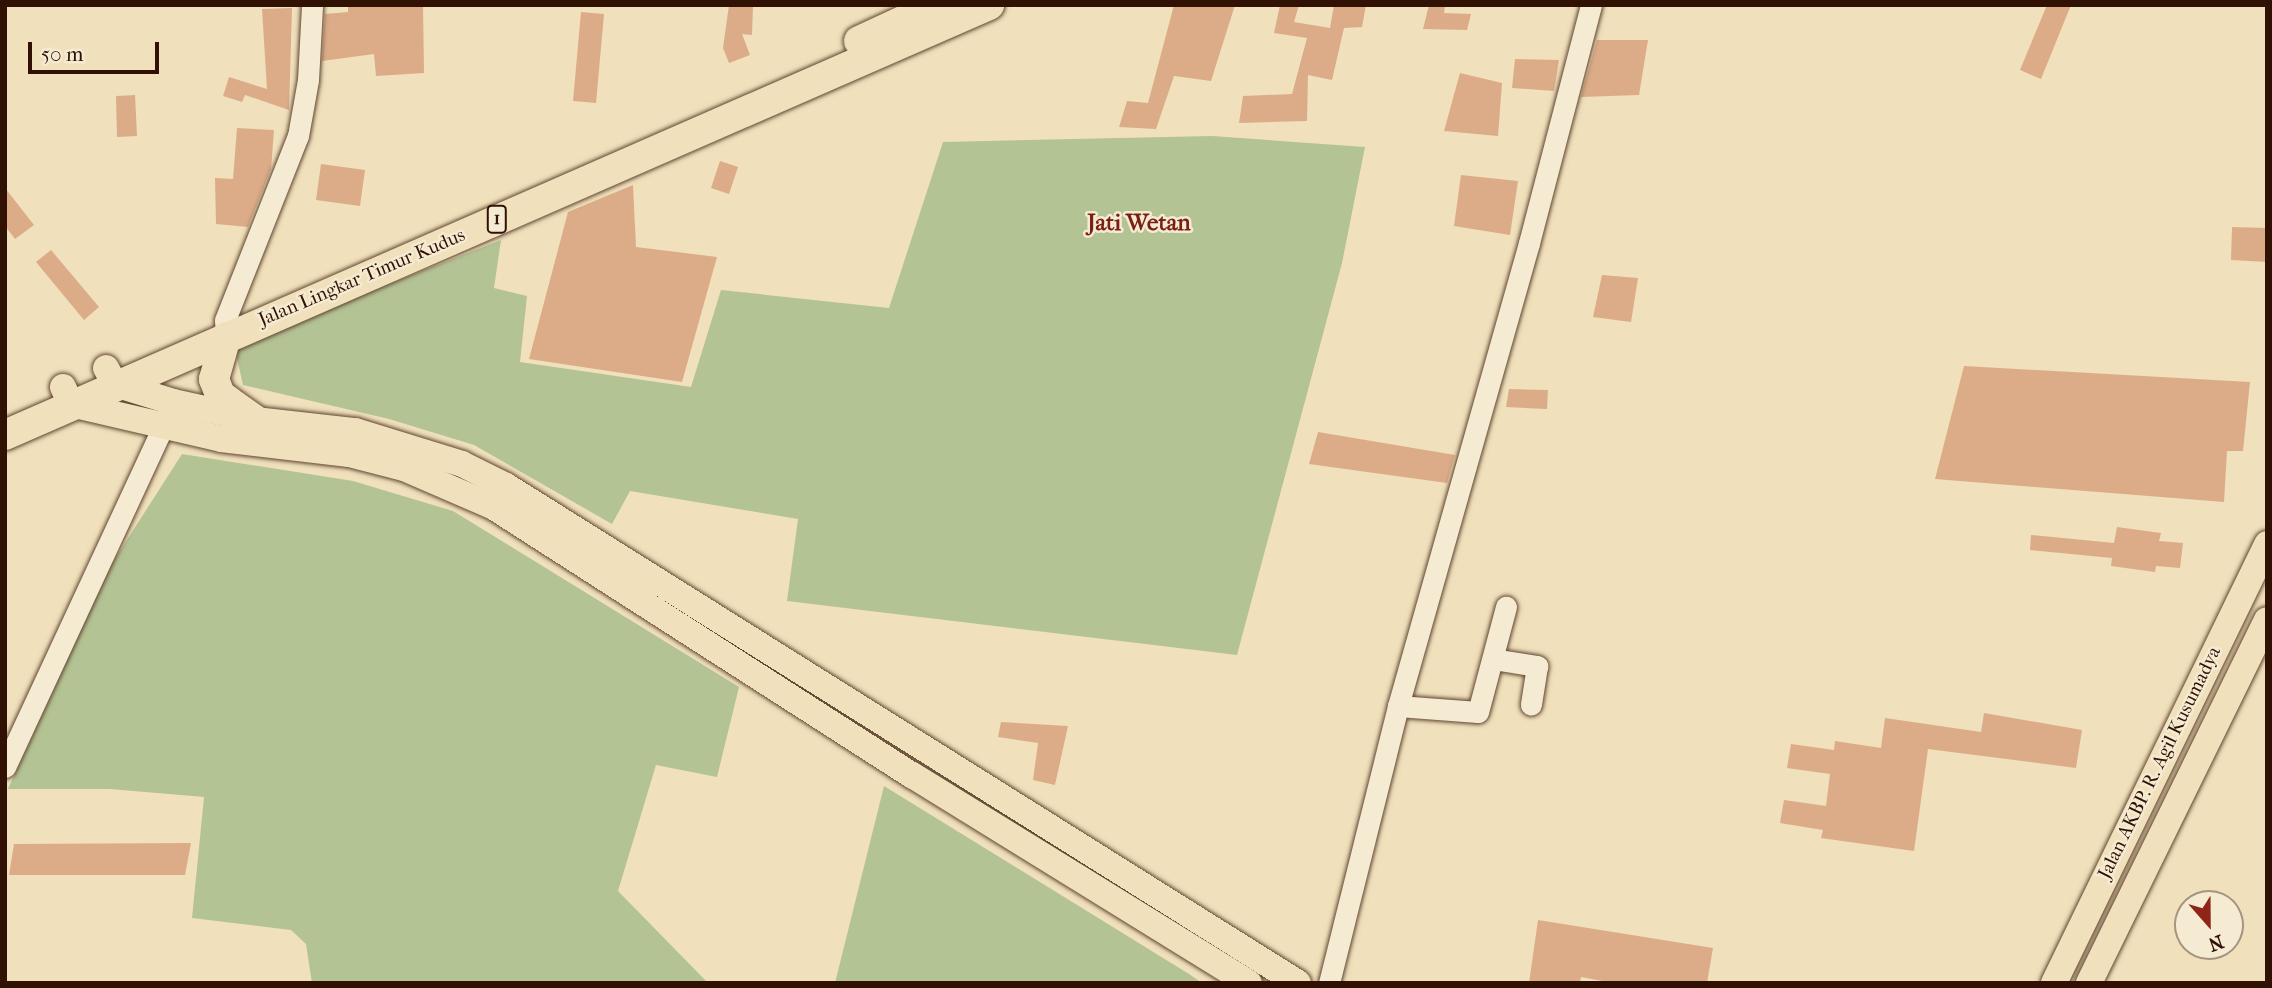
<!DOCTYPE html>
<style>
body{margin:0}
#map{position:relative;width:2272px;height:988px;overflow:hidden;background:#f0e0bb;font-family:"IM FELL French Canon",serif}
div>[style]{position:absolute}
.green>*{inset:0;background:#b4c394}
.building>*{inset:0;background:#dcac88}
.roads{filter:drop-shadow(0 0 2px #604531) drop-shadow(0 0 2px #604531)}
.minor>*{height:21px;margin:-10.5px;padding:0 10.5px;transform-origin:10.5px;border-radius:10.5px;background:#f5ebd3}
.major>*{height:26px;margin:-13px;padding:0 13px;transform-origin:13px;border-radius:13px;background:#f0e0bb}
.highway>*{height:30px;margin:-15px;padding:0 15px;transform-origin:15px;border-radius:15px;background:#f0e0bb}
span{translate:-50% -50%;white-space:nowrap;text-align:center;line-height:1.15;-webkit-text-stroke:5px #f5ebd3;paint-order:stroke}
.shield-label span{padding:2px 5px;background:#f5ebd3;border:2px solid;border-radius:5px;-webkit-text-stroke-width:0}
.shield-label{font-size:18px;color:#301103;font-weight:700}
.street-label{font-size:19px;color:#301103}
.quarter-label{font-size:23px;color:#7a1f14;font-weight:700}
.frame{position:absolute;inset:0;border:7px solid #301103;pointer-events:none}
.north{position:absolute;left:2174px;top:890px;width:70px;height:70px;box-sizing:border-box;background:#f5ebd3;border:2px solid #a69480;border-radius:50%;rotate:159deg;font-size:19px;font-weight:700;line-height:28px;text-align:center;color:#301103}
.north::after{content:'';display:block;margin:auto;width:24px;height:32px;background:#8f2418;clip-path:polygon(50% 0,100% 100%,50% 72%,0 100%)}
.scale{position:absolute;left:28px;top:42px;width:131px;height:32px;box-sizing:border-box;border:4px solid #301103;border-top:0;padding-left:9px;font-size:21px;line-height:24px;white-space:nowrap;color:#301103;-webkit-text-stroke:5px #f5ebd3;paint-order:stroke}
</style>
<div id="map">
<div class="green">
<i style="clip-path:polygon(1212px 136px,1365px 147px,1342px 263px,1237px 655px,787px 601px,798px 519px,630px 491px,612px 524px,474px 445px,389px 419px,243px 385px,234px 345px,501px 240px,494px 288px,527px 296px,520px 362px,691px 387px,721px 290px,889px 308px,943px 142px)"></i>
<i style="clip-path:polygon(182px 454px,353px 481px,453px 511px,739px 687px,717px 777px,656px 765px,618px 891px,708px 983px,312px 983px,306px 944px,291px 930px,192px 918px,204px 797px,110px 789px,8px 789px,109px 568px)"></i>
<i style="clip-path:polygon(884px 786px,1189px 974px,1202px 983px,835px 983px)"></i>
</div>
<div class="building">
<i style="clip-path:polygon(348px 5px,423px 5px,424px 73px,376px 76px,374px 54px,322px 61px,325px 14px,348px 12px)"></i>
<i style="clip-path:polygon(729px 5px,753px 5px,752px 35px,742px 34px,750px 55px,729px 63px,723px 48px)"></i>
<i style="clip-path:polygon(1174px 5px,1235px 5px,1211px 81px,1174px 76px,1156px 129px,1119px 127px,1127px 101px,1148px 103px)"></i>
<i style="clip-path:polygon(1280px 5px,1299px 5px,1294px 22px,1330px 28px,1334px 5px,1366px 5px,1362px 27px,1344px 28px,1332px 80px,1308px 75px,1307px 121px,1239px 123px,1243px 96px,1292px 94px,1307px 38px,1274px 33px)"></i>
<i style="clip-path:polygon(1429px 5px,1445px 5px,1444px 13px,1471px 14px,1467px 30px,1423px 29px)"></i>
<i style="clip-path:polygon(2047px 5px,2071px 5px,2041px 79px,2020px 70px)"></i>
<i style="clip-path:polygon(292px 8px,289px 110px,245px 95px,242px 102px,223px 96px,229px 77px,267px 89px,262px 9px)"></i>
<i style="clip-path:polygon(581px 12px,604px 14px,596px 103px,573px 101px)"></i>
<i style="clip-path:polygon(1597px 40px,1648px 40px,1639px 95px,1581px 97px)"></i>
<i style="clip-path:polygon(1515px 59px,1559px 60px,1554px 91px,1512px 88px)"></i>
<i style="clip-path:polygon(1460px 73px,1502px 83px,1498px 136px,1444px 131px)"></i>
<i style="clip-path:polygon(135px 95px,137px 136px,117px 137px,116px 96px)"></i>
<i style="clip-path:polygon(237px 128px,274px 130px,271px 169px,248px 227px,216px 224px,215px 178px,233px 179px)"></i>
<i style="clip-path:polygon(720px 161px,738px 167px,729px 194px,711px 188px)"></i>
<i style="clip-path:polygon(321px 164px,365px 170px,360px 206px,316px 200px)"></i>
<i style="clip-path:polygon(1461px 175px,1518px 181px,1510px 235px,1454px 226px)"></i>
<i style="clip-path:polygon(633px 185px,636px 247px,717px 257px,682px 382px,529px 359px,568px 212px)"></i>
<i style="clip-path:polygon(5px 188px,34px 225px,15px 239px,5px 226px)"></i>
<i style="clip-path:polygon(2232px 227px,2267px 228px,2267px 262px,2231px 260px)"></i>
<i style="clip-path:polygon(51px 250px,99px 307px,84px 320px,36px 262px)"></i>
<i style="clip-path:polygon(1602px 275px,1638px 278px,1631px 322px,1593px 317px)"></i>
<i style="clip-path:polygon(1964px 366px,2250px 382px,2243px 451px,2227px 451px,2224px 502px,1935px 479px)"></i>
<i style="clip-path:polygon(1509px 389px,1548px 390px,1547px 409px,1506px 407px)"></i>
<i style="clip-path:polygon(1318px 432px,1455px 455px,1447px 483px,1309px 464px)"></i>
<i style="clip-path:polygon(2117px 527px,2161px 533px,2159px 541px,2183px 543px,2180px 568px,2156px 566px,2155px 572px,2111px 566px,2112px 558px,2030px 550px,2031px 535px,2114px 543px)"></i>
<i style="clip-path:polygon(1984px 713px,2082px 730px,2076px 768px,1928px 749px,1914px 851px,1821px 838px,1823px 830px,1780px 823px,1784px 800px,1826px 806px,1830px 774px,1787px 768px,1791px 744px,1834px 750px,1835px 741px,1881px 748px,1885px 718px,1981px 732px)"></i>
<i style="clip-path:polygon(1001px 722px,1068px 726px,1055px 785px,1033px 780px,1038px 743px,998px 737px)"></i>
<i style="clip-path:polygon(191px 843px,185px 875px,9px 875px,14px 844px)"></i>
<i style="clip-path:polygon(1538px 920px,1713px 948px,1707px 983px,1613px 983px,1581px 977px,1580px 983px,1529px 983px)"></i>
</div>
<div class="roads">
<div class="minor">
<i style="left:226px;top:337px;width:17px;rotate:-93deg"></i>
<i style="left:225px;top:320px;width:198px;rotate:-68.4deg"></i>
<i style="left:298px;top:136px;width:57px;rotate:-79.9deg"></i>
<i style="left:308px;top:80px;width:75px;rotate:-86.9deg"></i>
<i style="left:1493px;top:659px;width:45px;rotate:9deg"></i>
<i style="left:1537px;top:666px;width:39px;rotate:99deg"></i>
<i style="left:1398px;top:706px;width:80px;rotate:4.3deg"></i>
<i style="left:1478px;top:712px;width:109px;rotate:-75.1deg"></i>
<i style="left:5px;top:767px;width:389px;rotate:-65.1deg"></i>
<i style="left:1329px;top:983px;width:285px;rotate:-76deg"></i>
<i style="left:1398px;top:706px;width:481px;rotate:-74.2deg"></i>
<i style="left:1529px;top:243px;width:246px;rotate:-75.4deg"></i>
</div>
<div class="major">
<i style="left:106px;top:368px;width:18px;rotate:61deg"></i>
<i style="left:115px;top:384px;width:61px;rotate:17.2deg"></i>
<i style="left:173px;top:402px;width:84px;rotate:12.4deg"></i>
<i style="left:255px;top:420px;width:101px;rotate:6.3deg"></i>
<i style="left:355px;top:431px;width:112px;rotate:17.1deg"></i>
<i style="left:462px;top:464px;width:49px;rotate:26.6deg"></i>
<i style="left:506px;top:486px;width:935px;rotate:32.11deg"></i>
<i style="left:63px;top:387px;width:19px;rotate:65deg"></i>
<i style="left:71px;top:404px;width:154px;rotate:13.1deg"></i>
<i style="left:221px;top:439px;width:129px;rotate:6.7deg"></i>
<i style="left:349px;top:454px;width:57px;rotate:14.3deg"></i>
<i style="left:404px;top:468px;width:98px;rotate:23.4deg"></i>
<i style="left:494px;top:507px;width:497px;rotate:32.7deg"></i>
<i style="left:912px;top:775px;width:396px;rotate:31.7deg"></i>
<i style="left:2054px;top:983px;width:488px;rotate:-64.1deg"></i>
<i style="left:2089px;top:983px;width:404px;rotate:-63.9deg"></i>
</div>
<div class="highway">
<i style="left:859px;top:41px;width:86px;rotate:-24.8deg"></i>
<i style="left:226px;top:337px;width:44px;rotate:105.9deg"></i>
<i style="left:214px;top:379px;width:17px;rotate:69deg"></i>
<i style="left:220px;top:395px;width:43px;rotate:35.5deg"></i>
<i style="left:5px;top:435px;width:1074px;rotate:-23.6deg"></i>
</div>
</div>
<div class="shield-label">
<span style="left:497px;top:219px">1</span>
</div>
<div class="street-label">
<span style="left:362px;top:278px;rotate:-23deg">Jalan Lingkar Timur Kudus</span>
<span style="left:2160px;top:763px;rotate:-64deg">Jalan AKBP. R. Agil Kusumadya</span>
</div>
<div class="quarter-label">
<span style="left:1139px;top:223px">Jati Wetan</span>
</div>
<div class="frame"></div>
<div class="north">N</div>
<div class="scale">50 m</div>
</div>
